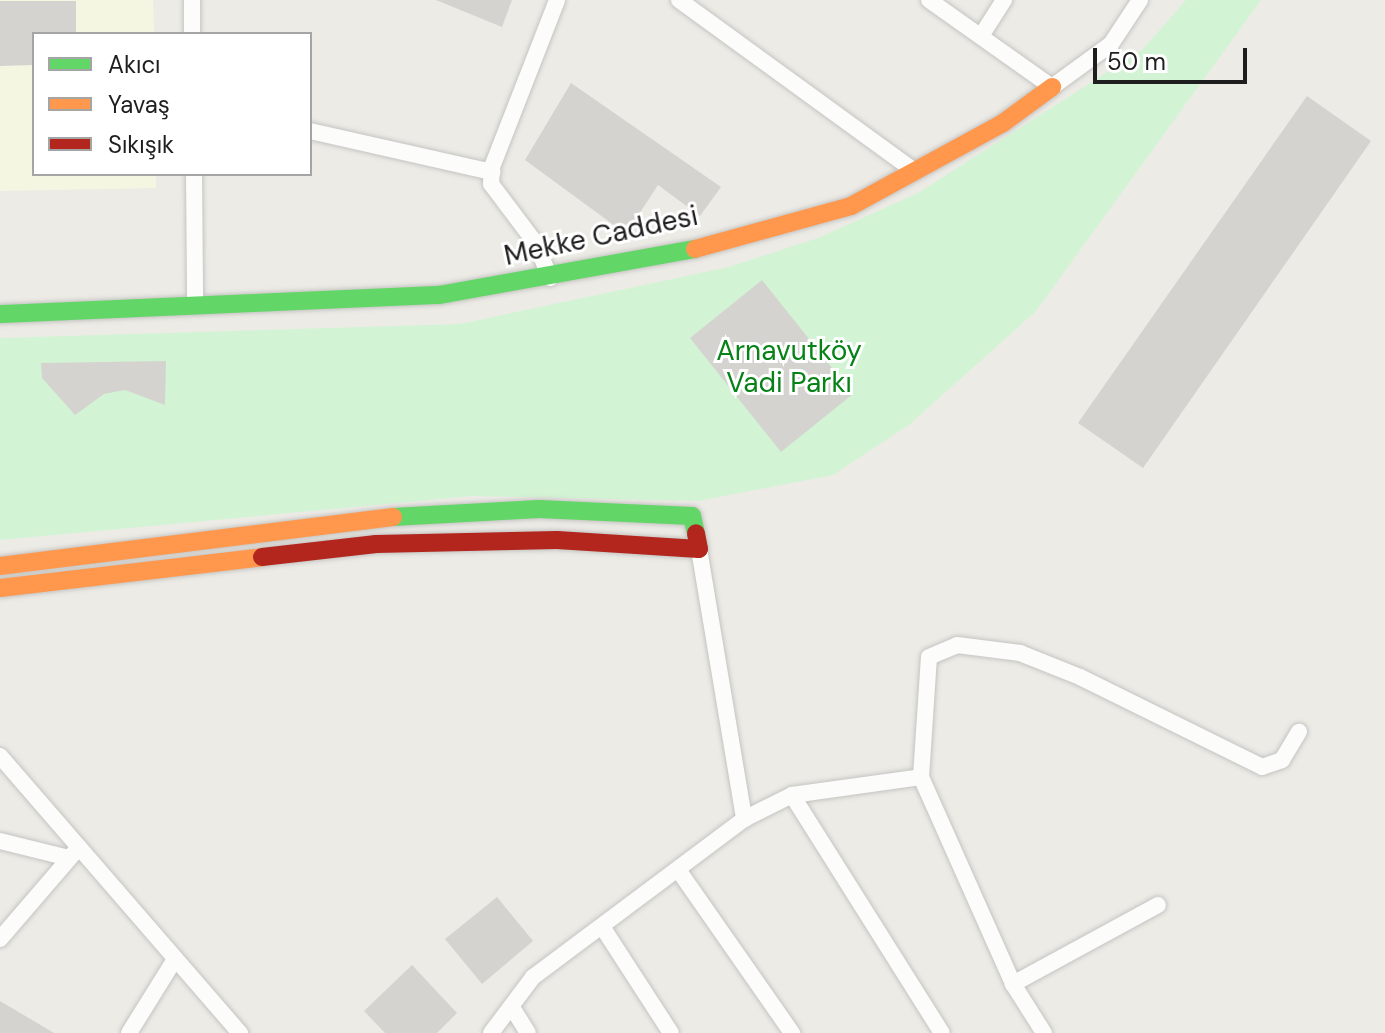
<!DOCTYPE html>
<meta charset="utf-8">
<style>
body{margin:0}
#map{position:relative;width:1385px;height:1033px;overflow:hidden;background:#ecebe6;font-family:"DM Sans",sans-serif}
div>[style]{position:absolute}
.education>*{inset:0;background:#f5f6e1}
.park>*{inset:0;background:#d3f4d4}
.building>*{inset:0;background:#d4d3cf}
.roads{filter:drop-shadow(0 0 2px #c5c4c2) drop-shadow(0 0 2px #c5c4c2)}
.street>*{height:16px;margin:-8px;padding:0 8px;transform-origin:8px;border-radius:8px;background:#fcfcfb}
.fast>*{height:18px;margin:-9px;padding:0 9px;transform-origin:9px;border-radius:9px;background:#63d668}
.slow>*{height:18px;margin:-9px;padding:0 9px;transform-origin:9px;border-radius:9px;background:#ff974d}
.jam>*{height:18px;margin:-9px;padding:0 9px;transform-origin:9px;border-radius:9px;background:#b3261e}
span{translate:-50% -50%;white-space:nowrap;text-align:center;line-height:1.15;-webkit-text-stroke:6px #fff;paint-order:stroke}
.street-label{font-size:28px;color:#1e1e1e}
.park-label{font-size:28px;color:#068216}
.legend{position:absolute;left:32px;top:32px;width:280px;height:144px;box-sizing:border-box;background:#fff;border:2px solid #a5a5a5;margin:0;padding:10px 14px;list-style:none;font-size:24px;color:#1e1e1e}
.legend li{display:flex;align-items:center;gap:16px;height:40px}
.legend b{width:40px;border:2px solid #a5a5a5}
.scale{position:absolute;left:1093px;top:48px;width:154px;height:36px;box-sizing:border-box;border:4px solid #1e1e1e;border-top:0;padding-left:10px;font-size:24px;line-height:28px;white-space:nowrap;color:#1e1e1e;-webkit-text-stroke:6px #fff;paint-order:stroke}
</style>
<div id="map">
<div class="education">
<i style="clip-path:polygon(0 0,153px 0,154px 34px,34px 34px,34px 174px,156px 174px,156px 188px,0 191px)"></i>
</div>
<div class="park">
<i style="clip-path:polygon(1186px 0,1261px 0,1036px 311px,910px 424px,833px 475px,698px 501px,472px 496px,0 540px,0 338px,460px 324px,729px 267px,818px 238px,918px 193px,1142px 50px)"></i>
</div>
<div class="building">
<i style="clip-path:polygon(436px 0,512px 0,502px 27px)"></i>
<i style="clip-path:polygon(0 1px,76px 1px,76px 34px,34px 34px,34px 65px,0 66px)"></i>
<i style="clip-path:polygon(571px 83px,721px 187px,700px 216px,658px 185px,626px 234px,525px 160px)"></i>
<i style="clip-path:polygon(1307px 96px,1371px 141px,1143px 468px,1078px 423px)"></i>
<i style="clip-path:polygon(762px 280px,853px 394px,781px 452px,690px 338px)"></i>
<i style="clip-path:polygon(166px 361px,165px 405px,125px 390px,104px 394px,75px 415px,42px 378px,41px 363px)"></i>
<i style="clip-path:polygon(497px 897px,533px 941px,482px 984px,445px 939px)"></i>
<i style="clip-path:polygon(412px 965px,457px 1013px,437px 1033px,385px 1033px,364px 1011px)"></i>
<i style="clip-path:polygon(0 1001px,54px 1033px,0 1033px)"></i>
</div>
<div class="roads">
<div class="street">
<i style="left:192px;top:0;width:34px;rotate:90deg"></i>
<i style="left:679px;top:0;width:291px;rotate:36deg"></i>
<i style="left:929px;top:0;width:151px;rotate:35.3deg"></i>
<i style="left:1052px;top:87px;width:73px;rotate:-36.1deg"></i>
<i style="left:1111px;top:44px;width:53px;rotate:-56.6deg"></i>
<i style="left:981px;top:36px;width:43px;rotate:-57.4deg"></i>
<i style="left:310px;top:131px;width:187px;rotate:12.7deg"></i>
<i style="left:194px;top:174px;width:127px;rotate:89.5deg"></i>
<i style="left:550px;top:278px;width:35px;rotate:-112deg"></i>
<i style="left:537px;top:245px;width:76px;rotate:-127deg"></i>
<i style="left:491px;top:184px;width:17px;rotate:-87deg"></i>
<i style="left:492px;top:167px;width:179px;rotate:-68.7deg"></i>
<i style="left:699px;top:549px;width:274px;rotate:80.5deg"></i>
<i style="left:0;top:756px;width:367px;rotate:49.1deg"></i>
<i style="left:921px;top:777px;width:120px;rotate:-86.2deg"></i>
<i style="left:929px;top:657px;width:30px;rotate:-23deg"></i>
<i style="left:957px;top:645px;width:64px;rotate:7.2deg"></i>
<i style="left:1020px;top:653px;width:65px;rotate:21.8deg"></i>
<i style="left:1080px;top:677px;width:203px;rotate:26.3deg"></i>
<i style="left:1262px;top:767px;width:21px;rotate:-19deg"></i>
<i style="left:1282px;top:760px;width:33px;rotate:-59deg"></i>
<i style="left:792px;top:795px;width:281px;rotate:57.8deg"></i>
<i style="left:0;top:841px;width:71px;rotate:13.8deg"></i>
<i style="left:679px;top:871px;width:198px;rotate:55.1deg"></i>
<i style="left:603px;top:928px;width:125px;rotate:57.1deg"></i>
<i style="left:0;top:939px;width:121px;rotate:-49.3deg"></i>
<i style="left:1013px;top:984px;width:165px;rotate:-28.6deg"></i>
<i style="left:513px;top:1009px;width:28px;rotate:58deg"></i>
<i style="left:129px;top:1033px;width:87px;rotate:-58.1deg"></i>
<i style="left:491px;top:1033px;width:70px;rotate:-53.1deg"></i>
<i style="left:533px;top:977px;width:264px;rotate:-36.8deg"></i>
<i style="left:744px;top:819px;width:54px;rotate:-26.6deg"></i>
<i style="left:792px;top:795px;width:130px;rotate:-7.9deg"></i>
<i style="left:921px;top:777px;width:227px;rotate:66deg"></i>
<i style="left:1013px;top:984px;width:58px;rotate:57.7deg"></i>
</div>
<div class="fast">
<i style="left:0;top:314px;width:439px;rotate:-2.5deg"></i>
<i style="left:439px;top:295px;width:260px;rotate:-10.2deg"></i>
<i style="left:393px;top:517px;width:146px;rotate:-3.1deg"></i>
<i style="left:539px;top:509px;width:153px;rotate:2.6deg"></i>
<i style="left:692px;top:516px;width:17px;rotate:77deg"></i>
</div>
<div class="slow">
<i style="left:695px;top:249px;width:162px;rotate:-15.4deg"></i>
<i style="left:851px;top:206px;width:173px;rotate:-28.6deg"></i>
<i style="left:1003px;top:123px;width:61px;rotate:-36.3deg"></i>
<i style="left:0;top:566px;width:396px;rotate:-7.1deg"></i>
<i style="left:0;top:588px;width:264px;rotate:-6.7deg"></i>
</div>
<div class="jam">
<i style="left:262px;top:557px;width:115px;rotate:-6.5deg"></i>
<i style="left:376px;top:544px;width:181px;rotate:-1.3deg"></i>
<i style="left:557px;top:540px;width:142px;rotate:3.6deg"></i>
<i style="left:699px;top:549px;width:16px;rotate:-101deg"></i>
</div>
</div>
<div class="street-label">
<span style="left:601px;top:236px;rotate:-12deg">Mekke Caddesi</span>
</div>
<div class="park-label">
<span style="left:789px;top:367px">Arnavutköy<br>Vadi Parkı</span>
</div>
<ul class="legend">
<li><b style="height:10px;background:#63d668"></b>Akıcı</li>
<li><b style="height:10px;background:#ff974d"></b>Yavaş</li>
<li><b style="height:10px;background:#b3261e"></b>Sıkışık</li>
</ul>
<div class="scale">50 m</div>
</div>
